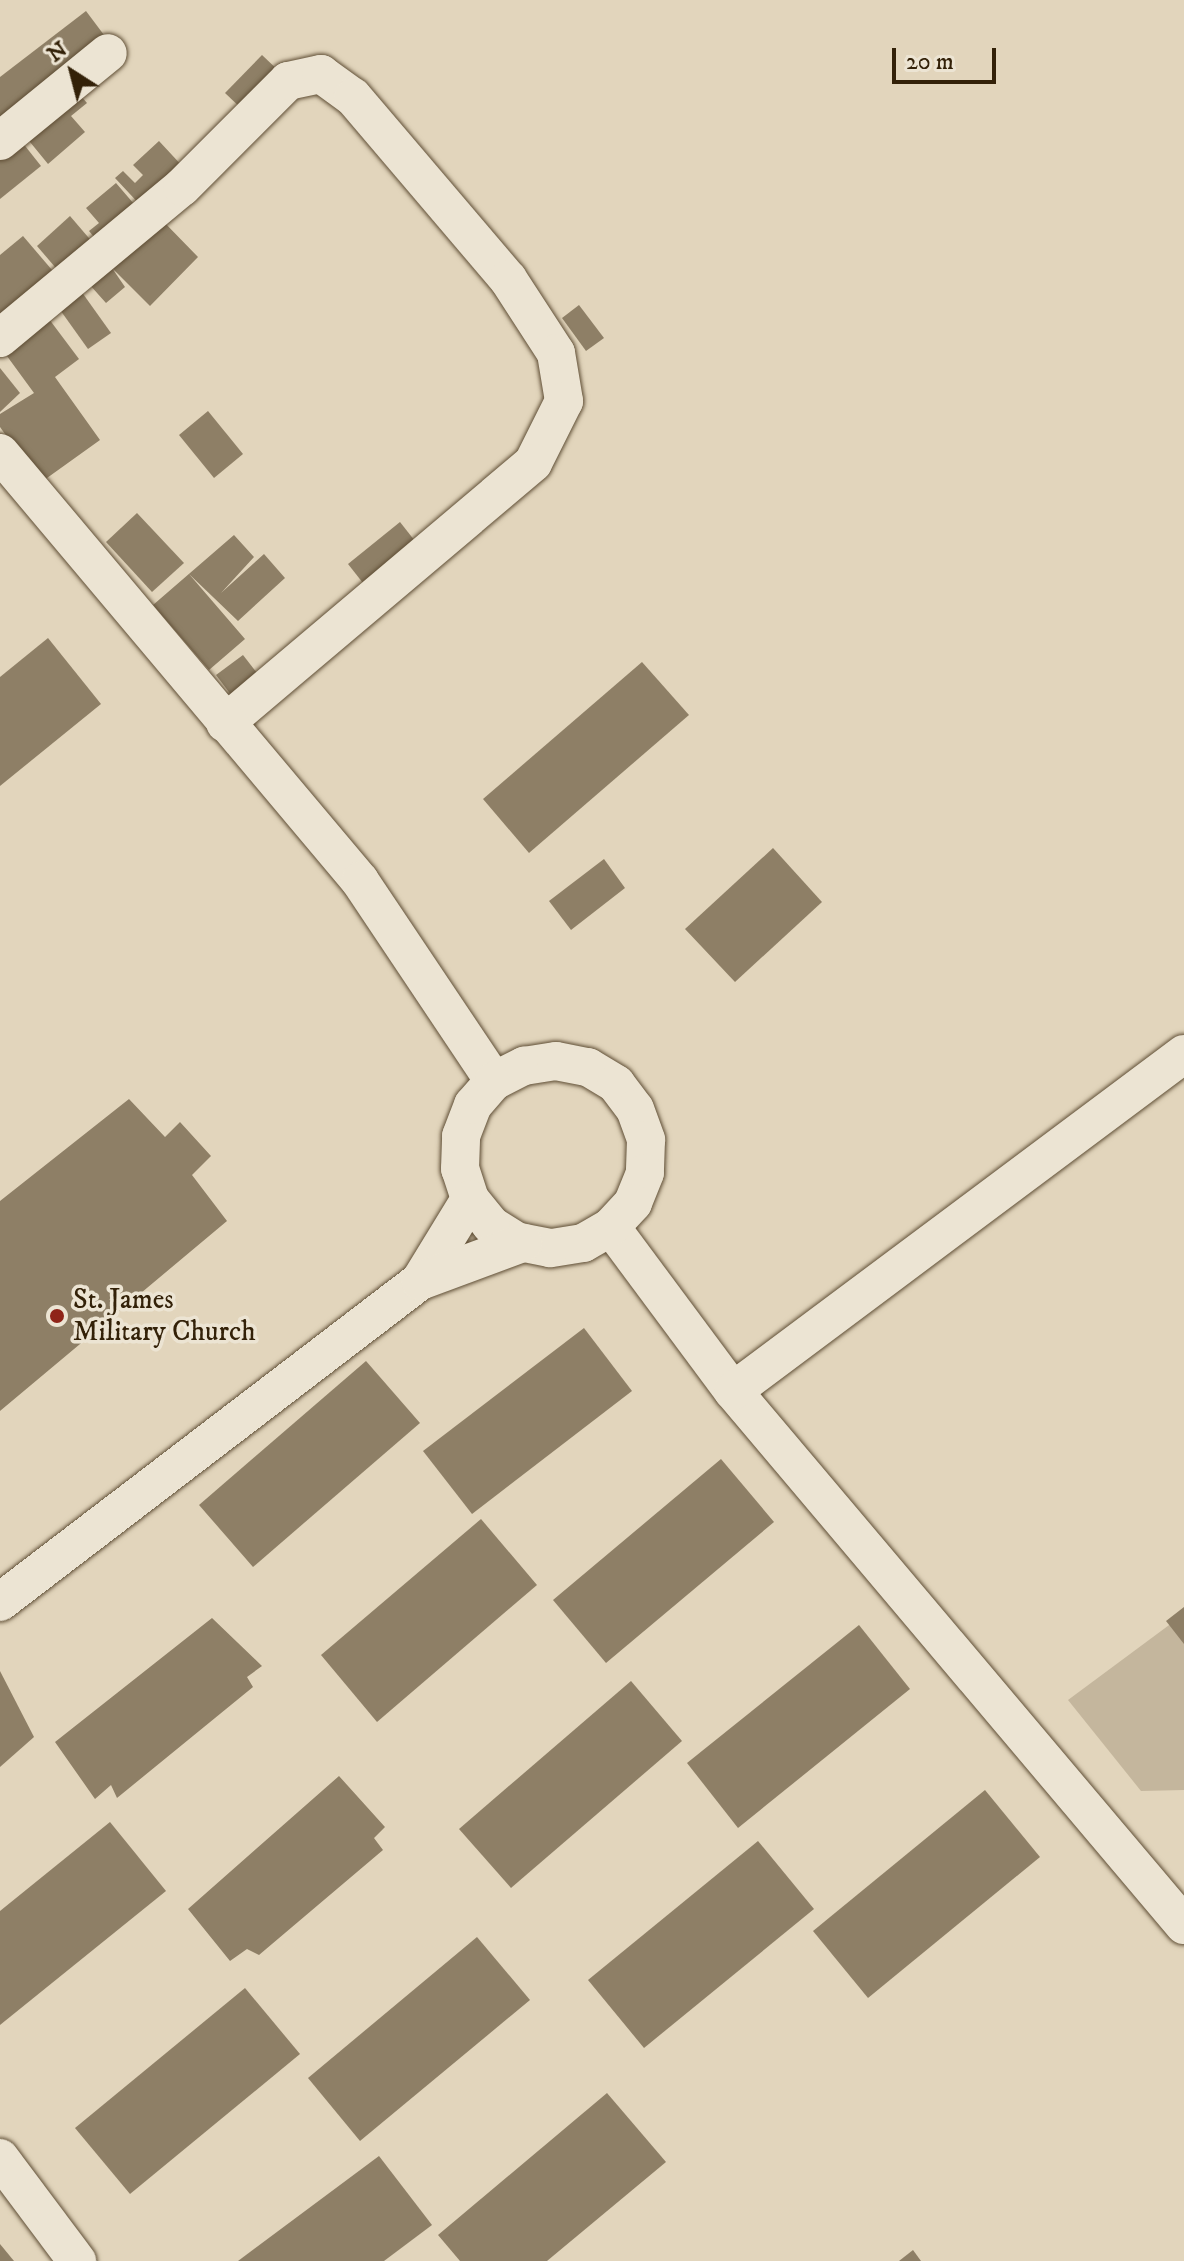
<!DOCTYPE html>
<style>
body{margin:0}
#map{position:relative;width:1184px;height:2261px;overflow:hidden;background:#e2d5bc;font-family:"IM FELL DW Pica",serif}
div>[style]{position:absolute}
.green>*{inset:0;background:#c4b69d}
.building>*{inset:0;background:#8e7f66}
.roads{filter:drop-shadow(0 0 2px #5f4e35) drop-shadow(0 0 2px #5f4e35)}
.minor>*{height:38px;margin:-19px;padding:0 19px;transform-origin:19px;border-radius:19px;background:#ece4d3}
.dots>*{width:22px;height:22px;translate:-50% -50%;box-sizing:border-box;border:4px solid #ece4d3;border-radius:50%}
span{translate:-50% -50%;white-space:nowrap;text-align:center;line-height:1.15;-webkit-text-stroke:7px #ece4d3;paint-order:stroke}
.poi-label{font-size:28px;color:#332108}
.left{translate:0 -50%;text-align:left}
.north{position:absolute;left:32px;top:32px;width:80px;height:80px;-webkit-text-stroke:6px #ece4d3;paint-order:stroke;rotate:324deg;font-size:22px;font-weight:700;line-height:32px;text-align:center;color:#332108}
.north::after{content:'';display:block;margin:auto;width:28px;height:36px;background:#332108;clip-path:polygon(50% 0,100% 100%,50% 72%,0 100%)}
.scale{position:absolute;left:892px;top:48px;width:104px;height:36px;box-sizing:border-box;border:4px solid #332108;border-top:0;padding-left:10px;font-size:24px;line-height:28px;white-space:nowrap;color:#332108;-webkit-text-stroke:6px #ece4d3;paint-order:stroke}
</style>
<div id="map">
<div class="green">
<i style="clip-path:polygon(1184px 1614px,1184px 1790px,1141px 1791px,1068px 1700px)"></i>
</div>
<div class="building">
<i style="clip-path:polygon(86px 11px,107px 39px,0 122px,0 77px)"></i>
<i style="clip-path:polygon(262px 55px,281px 73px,244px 111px,225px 93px)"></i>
<i style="clip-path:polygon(72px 86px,87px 103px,71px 116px,85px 132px,48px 164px,21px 131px)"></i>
<i style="clip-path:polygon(18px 137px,41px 166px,0 199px,0 152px)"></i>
<i style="clip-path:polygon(159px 141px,185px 169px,143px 208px,115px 178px,123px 171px,135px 183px,143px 175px,133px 165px)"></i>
<i style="clip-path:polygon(116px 183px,140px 211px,100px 244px,89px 231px,99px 223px,86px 208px)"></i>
<i style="clip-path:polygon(70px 216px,94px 244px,61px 274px,37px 246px)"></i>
<i style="clip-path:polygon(161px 219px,198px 257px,150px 306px,112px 268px,125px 287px,106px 303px,89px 284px)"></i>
<i style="clip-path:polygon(23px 236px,58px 277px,0 326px,0 255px)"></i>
<i style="clip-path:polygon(81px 291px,111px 333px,88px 349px,58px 307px)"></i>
<i style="clip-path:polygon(579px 305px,604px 338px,586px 351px,562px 318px)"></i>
<i style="clip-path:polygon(49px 319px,79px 359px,55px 377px,100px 440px,40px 483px,0 427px,0 414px,34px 393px,4px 352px)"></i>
<i style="clip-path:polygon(0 368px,20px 393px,0 412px)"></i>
<i style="clip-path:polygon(208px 411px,243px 454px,214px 478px,179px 435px)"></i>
<i style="clip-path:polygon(137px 513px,184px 563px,152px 592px,106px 542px)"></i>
<i style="clip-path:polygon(400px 522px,426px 555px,374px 597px,348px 564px)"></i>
<i style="clip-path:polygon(234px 535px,254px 557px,221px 593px,264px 554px,285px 578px,238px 621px,189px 574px,245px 639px,209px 670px,153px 605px)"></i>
<i style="clip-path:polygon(48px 638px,101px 704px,0 786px,0 677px)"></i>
<i style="clip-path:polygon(243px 655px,268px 687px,241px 708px,216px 675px)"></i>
<i style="clip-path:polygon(642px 662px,689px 715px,529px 853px,483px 799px)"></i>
<i style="clip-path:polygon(773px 848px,822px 902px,735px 982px,685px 929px)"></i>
<i style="clip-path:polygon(604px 859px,625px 888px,571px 930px,549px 901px)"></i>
<i style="clip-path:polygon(129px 1099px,165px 1137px,180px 1122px,211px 1156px,192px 1175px,227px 1221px,0 1411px,0 1201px)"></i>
<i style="clip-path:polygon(584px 1328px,632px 1391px,472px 1514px,423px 1451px)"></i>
<i style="clip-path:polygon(366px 1361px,420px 1423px,253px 1567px,199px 1505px)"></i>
<i style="clip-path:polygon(721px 1459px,774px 1522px,606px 1663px,553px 1600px)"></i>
<i style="clip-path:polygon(481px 1519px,537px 1585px,377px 1722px,321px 1655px)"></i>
<i style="clip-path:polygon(1184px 1607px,1184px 1644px,1166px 1621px)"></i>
<i style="clip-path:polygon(212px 1618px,262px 1666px,247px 1677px,253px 1687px,117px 1798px,111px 1785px,95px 1799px,55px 1742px)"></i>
<i style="clip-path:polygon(859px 1625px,910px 1689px,738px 1828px,687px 1763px)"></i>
<i style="clip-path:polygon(0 1671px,34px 1737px,0 1767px)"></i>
<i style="clip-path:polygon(631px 1681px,682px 1741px,511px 1888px,459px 1829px)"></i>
<i style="clip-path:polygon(339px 1776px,385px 1827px,374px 1838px,383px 1850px,259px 1955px,247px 1949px,230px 1961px,188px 1909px)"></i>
<i style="clip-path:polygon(985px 1790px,1040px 1857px,868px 1998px,813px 1931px)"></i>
<i style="clip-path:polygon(110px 1822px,166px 1891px,0 2025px,0 1911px)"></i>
<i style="clip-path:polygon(758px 1841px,814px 1909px,644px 2048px,588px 1980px)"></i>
<i style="clip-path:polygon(477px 1937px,530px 2000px,360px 2141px,308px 2078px)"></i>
<i style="clip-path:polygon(245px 1988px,300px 2054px,130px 2194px,75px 2128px)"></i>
<i style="clip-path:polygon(607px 2093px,666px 2162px,547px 2261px,460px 2261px,438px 2235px)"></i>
<i style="clip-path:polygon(379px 2156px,432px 2225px,384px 2261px,238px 2261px)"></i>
<i style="clip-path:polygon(0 2244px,14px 2261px,0 2261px)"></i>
<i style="clip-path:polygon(913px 2250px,921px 2261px,899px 2261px)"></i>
</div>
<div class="roads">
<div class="minor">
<i style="left:0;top:141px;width:139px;rotate:-39.2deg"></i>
<i style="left:0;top:338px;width:236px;rotate:-39.7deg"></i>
<i style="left:182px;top:187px;width:150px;rotate:-45deg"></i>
<i style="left:288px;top:81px;width:34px;rotate:-12deg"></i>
<i style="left:321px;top:74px;width:39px;rotate:36deg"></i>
<i style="left:353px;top:97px;width:239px;rotate:49.6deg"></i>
<i style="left:508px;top:279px;width:88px;rotate:57deg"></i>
<i style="left:556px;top:353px;width:49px;rotate:80.5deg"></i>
<i style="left:564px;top:401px;width:69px;rotate:116.6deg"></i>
<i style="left:533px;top:463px;width:403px;rotate:139.8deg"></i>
<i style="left:0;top:453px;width:559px;rotate:49.93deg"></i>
<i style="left:360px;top:881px;width:241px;rotate:56.2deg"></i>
<i style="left:611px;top:1227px;width:204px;rotate:53.4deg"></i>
<i style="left:733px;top:1391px;width:699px;rotate:49.82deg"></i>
<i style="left:420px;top:1281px;width:96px;rotate:-58.6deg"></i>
<i style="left:470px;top:1199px;width:32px;rotate:-108deg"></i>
<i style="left:460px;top:1169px;width:33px;rotate:-88deg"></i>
<i style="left:461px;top:1136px;width:33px;rotate:-69deg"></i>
<i style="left:473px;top:1105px;width:32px;rotate:-49deg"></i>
<i style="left:494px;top:1081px;width:34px;rotate:-27deg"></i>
<i style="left:524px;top:1066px;width:32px;rotate:-9deg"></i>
<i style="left:556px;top:1061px;width:33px;rotate:11deg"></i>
<i style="left:588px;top:1067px;width:33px;rotate:31deg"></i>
<i style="left:616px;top:1084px;width:31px;rotate:53deg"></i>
<i style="left:635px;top:1109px;width:33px;rotate:70deg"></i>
<i style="left:646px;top:1140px;width:33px;rotate:92deg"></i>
<i style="left:645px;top:1173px;width:32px;rotate:112deg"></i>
<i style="left:633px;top:1203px;width:33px;rotate:133deg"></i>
<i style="left:611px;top:1227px;width:32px;rotate:150deg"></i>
<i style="left:583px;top:1243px;width:33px;rotate:171deg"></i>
<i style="left:550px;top:1248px;width:33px;rotate:-169deg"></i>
<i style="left:518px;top:1242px;width:32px;rotate:-148deg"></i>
<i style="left:491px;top:1225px;width:33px;rotate:-129deg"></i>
<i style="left:733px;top:1391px;width:563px;rotate:-36.77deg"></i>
<i style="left:0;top:1602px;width:529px;rotate:-37.39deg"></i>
<i style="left:420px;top:1281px;width:110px;rotate:-20.3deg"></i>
<i style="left:0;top:2158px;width:129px;rotate:53.2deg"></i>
</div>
</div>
<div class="dots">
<i style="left:57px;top:1316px;background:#8f2418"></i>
</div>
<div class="poi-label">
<span class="left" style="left:73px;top:1316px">St. James<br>Military Church</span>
</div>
<div class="north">N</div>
<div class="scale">20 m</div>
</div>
